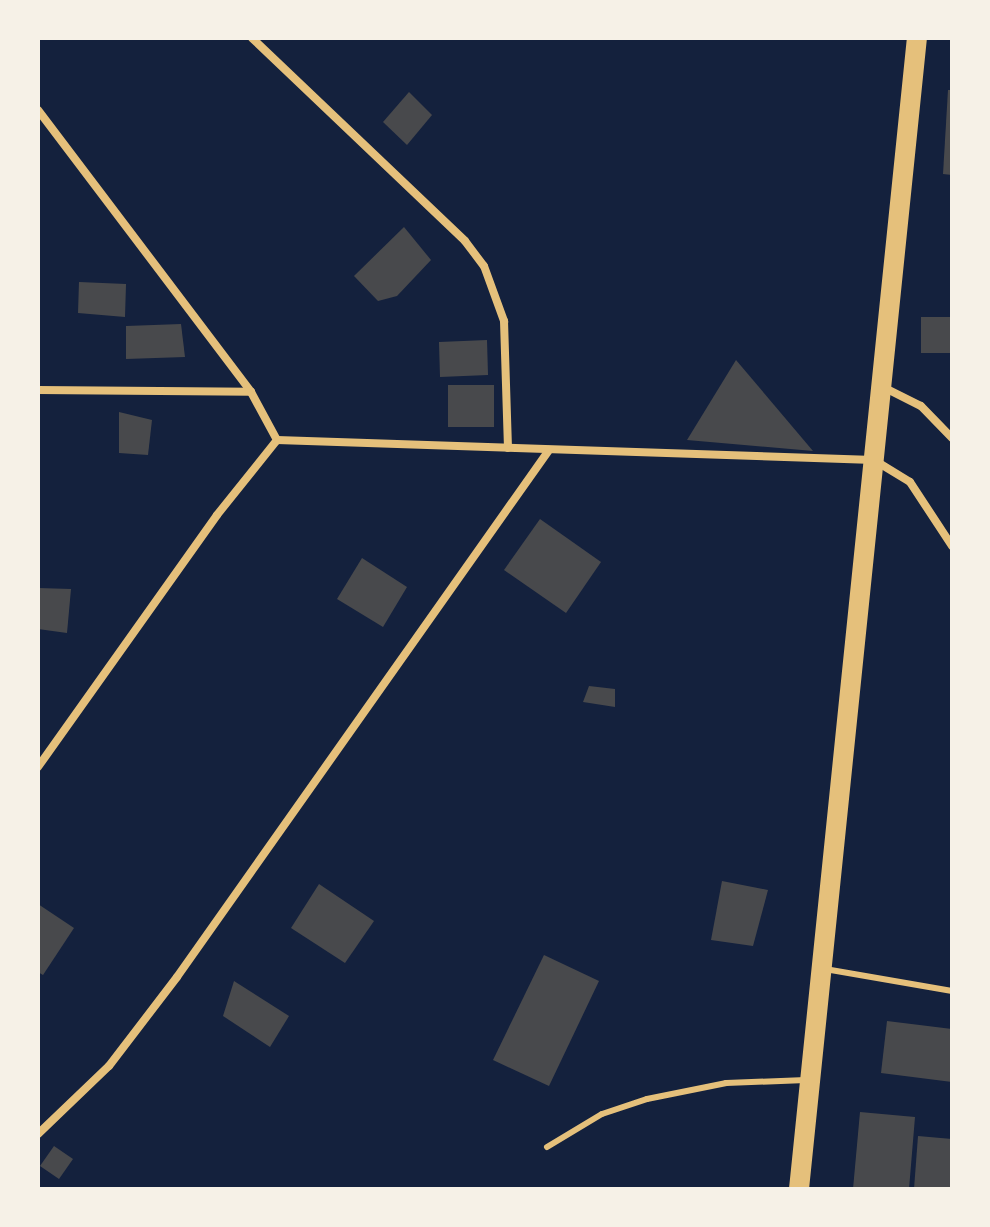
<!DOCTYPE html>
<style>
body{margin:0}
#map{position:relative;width:990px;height:1227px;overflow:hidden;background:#14213d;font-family:Montserrat,sans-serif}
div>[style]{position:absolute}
.building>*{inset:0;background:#48494c}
.service>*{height:6px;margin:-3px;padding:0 3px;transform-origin:3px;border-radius:3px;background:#e5c07b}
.minor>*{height:8px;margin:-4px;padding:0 4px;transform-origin:4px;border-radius:4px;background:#e5c07b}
.primary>*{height:20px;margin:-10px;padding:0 10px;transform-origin:10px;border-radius:10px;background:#e5c07b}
span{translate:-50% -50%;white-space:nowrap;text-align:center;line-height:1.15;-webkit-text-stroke:6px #f6f1e7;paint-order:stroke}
.frame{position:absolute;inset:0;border:40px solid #f6f1e7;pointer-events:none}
</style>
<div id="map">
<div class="building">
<i style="clip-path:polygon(948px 90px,952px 90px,952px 175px,943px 174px)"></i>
<i style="clip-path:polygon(409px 92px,432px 115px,407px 145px,383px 122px)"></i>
<i style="clip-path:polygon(404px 227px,431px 260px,397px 296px,378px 301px,354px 276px)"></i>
<i style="clip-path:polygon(79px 282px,126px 284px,125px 317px,78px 313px)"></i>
<i style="clip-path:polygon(921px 317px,952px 317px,952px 353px,921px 353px)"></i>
<i style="clip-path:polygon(181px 324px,185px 357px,126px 359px,126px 326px)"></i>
<i style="clip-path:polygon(487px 340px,488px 375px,440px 377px,439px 342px)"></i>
<i style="clip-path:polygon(736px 360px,813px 451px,687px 440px)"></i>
<i style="clip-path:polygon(448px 385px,494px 385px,494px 427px,448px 427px)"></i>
<i style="clip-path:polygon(119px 412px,152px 420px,148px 455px,119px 453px)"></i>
<i style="clip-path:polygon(540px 519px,601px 562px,566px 613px,504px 570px)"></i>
<i style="clip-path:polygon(362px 558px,407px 587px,383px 627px,337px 599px)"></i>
<i style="clip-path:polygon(38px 588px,71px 589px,67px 633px,38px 629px)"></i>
<i style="clip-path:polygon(589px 686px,615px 689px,615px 707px,583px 702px)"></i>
<i style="clip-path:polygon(722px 881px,768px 890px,753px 946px,711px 940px)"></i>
<i style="clip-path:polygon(319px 884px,374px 921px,345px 963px,291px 928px)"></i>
<i style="clip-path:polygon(38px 904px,74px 928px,43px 975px,38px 972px)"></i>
<i style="clip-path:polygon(544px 955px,599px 981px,549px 1086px,493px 1060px)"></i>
<i style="clip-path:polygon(234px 981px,289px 1016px,270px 1047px,223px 1016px)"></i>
<i style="clip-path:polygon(887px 1021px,952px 1029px,952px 1082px,881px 1073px)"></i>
<i style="clip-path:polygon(860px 1112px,915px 1117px,909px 1189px,853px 1189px)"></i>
<i style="clip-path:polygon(918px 1136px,952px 1139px,952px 1189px,914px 1189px)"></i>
<i style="clip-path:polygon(54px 1146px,73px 1159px,59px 1179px,40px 1166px)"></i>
</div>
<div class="service">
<i style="left:825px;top:969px;width:129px;rotate:9.8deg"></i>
<i style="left:547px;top:1147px;width:64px;rotate:-31deg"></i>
<i style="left:602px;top:1114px;width:47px;rotate:-18.4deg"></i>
<i style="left:647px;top:1099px;width:81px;rotate:-11.4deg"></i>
<i style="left:726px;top:1083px;width:80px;rotate:-2.1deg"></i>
</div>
<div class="minor">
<i style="left:252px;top:38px;width:294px;rotate:43.6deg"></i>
<i style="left:465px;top:241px;width:31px;rotate:53deg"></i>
<i style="left:484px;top:266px;width:59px;rotate:70deg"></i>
<i style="left:504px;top:321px;width:127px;rotate:88.2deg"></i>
<i style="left:38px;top:110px;width:353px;rotate:52.9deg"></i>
<i style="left:251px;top:392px;width:55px;rotate:61.6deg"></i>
<i style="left:883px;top:387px;width:42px;rotate:26.6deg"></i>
<i style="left:921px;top:406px;width:45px;rotate:45.9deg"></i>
<i style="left:38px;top:390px;width:213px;rotate:0.5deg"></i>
<i style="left:277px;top:440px;width:597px;rotate:1.92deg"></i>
<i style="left:874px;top:460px;width:42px;rotate:31.4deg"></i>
<i style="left:910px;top:482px;width:77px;rotate:56.7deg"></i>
<i style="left:38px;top:767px;width:309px;rotate:-54.6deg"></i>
<i style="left:217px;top:515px;width:96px;rotate:-51.3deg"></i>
<i style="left:38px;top:1134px;width:98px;rotate:-43.8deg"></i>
<i style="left:109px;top:1066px;width:112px;rotate:-52.6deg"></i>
<i style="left:177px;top:977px;width:645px;rotate:-54.78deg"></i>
</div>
<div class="primary">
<i style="left:799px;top:1189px;width:1157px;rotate:-84.15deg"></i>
</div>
<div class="frame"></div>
</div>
